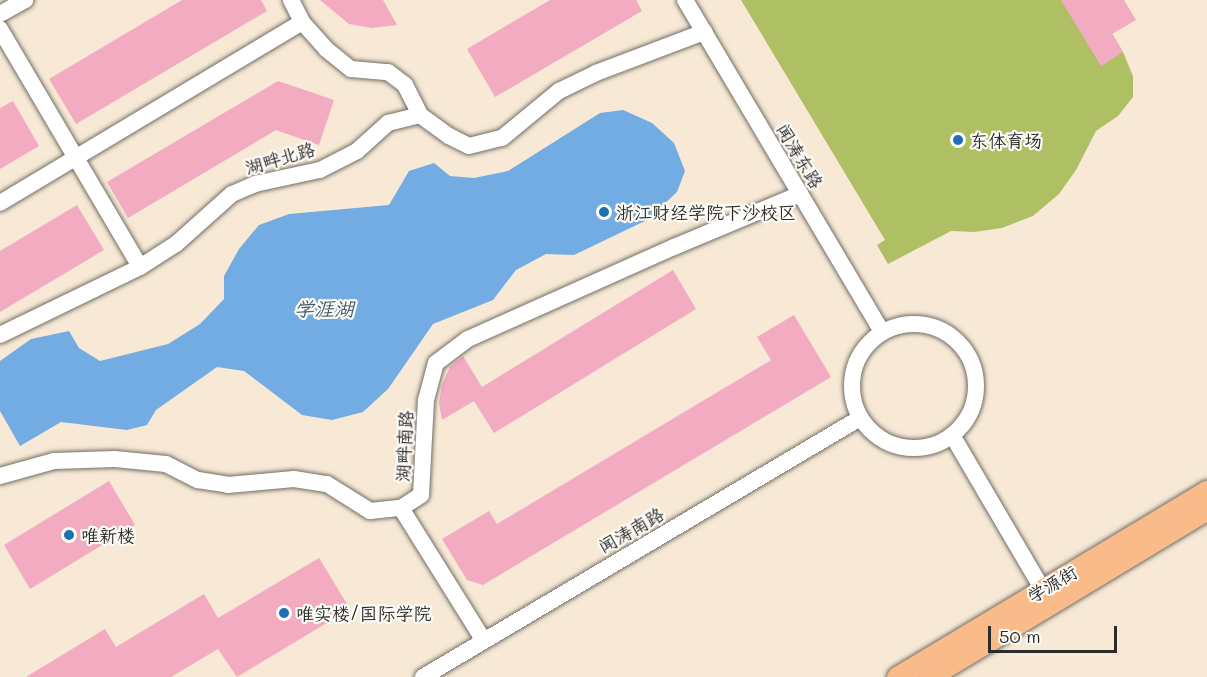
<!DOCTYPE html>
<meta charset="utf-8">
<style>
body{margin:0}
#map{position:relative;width:1207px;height:677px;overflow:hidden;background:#f7e9d5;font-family:Mali,"LXGW WenKai TC",sans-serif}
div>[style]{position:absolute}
.green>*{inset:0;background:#aec063}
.water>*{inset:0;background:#73ace3}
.building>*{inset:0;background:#f2abc0}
.roads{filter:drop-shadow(0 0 2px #726e66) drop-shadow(0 0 2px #726e66)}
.minor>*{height:16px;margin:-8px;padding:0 8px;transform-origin:8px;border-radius:8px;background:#fff}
.minor>.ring{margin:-8px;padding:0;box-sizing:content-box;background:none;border:16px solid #fff;border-radius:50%}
.major>*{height:21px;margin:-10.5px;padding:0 10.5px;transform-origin:10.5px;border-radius:10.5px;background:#fabb8b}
.dots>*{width:16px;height:16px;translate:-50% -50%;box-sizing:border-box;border:3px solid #fdfcf7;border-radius:50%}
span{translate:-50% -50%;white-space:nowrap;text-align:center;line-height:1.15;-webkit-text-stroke:4.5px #fdfcf7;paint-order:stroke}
.poi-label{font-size:18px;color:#2b2b2b}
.left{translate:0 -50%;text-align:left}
.street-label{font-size:18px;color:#2b2b2b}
.water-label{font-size:20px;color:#44586b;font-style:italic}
.scale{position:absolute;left:988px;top:626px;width:129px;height:27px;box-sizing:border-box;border:3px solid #2b2b2b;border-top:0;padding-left:8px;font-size:18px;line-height:21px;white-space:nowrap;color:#2b2b2b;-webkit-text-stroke:4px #fdfcf7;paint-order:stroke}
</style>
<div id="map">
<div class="green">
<i style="clip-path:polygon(741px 0,1092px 0,1123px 52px,1133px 76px,1133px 97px,1118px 116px,1096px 131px,1076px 170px,1059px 194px,1033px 216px,1002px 228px,974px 232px,951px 231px,888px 264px,877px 245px,885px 240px)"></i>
</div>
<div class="water">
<i style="clip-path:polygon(623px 110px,652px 123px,674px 143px,685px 171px,677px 192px,647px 220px,574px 255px,546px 254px,516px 270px,493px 300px,433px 324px,388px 389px,363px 412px,332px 420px,302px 415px,244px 371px,217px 367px,156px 410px,147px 425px,127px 430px,61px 422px,20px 446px,0 411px,0 361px,31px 339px,69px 331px,79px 348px,100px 361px,168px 344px,200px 324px,224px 299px,224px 276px,239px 249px,259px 225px,289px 214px,389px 205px,409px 171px,434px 163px,450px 176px,474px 178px,508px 171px,600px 113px)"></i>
</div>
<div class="building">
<i style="clip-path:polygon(182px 0,261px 0,267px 11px,76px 124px,49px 79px)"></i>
<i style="clip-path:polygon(320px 0,383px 0,397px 25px,371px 28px,349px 24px)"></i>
<i style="clip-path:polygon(550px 0,636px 0,642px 11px,495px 97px,467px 49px)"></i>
<i style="clip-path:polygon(1061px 0,1124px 0,1136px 20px,1112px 34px,1123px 52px,1101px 66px)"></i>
<i style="clip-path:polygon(278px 81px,334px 100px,319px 145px,276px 130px,128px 218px,107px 182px)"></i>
<i style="clip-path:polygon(13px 101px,39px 146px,0 169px,0 108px)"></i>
<i style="clip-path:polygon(77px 205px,104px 250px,0 312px,0 251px)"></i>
<i style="clip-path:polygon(673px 270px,696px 309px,494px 433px,474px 401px,442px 420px,439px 403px,442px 385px,450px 367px,463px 356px,482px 387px)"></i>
<i style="clip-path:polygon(794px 315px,831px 377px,483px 585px,467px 580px,442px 539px,489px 511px,497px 524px,771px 360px,757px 337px)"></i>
<i style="clip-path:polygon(109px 481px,135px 525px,30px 589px,4px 545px)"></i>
<i style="clip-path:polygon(319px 558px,350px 609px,237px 677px,218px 649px,171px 677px,26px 677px,105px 629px,116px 647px,204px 594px,218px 618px)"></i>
</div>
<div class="roads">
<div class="minor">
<i style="left:291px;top:0;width:25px;rotate:63deg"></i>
<i style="left:302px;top:22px;width:36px;rotate:48deg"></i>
<i style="left:326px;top:49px;width:32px;rotate:39deg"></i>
<i style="left:351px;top:69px;width:37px;rotate:5deg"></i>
<i style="left:388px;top:72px;width:21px;rotate:37deg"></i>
<i style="left:405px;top:85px;width:34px;rotate:63deg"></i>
<i style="left:685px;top:0;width:386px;rotate:59.3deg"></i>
<i style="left:0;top:14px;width:29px;rotate:-29deg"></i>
<i style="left:0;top:29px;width:276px;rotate:59.5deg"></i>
<i style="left:0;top:203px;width:352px;rotate:-30.9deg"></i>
<i class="ring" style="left:852px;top:324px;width:108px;height:108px"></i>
<i style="left:0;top:335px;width:156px;rotate:-25.9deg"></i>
<i style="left:140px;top:267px;width:43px;rotate:-32.6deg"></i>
<i style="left:176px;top:244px;width:75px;rotate:-41.8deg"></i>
<i style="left:232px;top:194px;width:25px;rotate:-23deg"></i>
<i style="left:255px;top:184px;width:66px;rotate:-12.2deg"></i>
<i style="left:320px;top:170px;width:42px;rotate:-27.2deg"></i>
<i style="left:357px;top:151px;width:42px;rotate:-42.1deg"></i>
<i style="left:388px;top:123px;width:33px;rotate:-14deg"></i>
<i style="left:420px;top:115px;width:36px;rotate:36deg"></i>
<i style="left:449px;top:136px;width:22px;rotate:27deg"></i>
<i style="left:469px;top:146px;width:34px;rotate:-14deg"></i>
<i style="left:502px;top:138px;width:74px;rotate:-39.5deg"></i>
<i style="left:559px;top:91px;width:41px;rotate:-25.9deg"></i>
<i style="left:596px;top:73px;width:116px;rotate:-20.8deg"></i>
<i style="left:952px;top:435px;width:180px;rotate:59.6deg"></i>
<i style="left:0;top:476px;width:56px;rotate:-15.5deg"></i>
<i style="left:54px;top:461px;width:61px;rotate:-1.9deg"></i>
<i style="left:115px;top:459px;width:51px;rotate:5.6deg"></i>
<i style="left:166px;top:464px;width:36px;rotate:27deg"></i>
<i style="left:198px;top:480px;width:30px;rotate:9deg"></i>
<i style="left:228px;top:485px;width:66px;rotate:-5.2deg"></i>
<i style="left:294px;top:479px;width:33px;rotate:9deg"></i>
<i style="left:327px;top:484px;width:51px;rotate:32.1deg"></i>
<i style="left:370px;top:511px;width:31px;rotate:-6deg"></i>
<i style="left:401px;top:508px;width:24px;rotate:-33deg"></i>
<i style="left:421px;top:495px;width:95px;rotate:-87deg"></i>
<i style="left:426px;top:400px;width:38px;rotate:-75deg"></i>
<i style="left:436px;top:363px;width:40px;rotate:-37deg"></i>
<i style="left:468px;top:339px;width:226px;rotate:-24.1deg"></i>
<i style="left:674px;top:247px;width:137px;rotate:-22.8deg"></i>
<i style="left:401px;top:508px;width:155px;rotate:58deg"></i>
<i style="left:423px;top:677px;width:508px;rotate:-30.65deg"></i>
</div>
<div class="major">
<i style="left:897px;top:677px;width:362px;rotate:-31deg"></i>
<i style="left:929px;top:677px;width:325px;rotate:-31.1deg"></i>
</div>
</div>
<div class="dots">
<i style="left:958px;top:140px;background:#1f6fb2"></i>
<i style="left:604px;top:212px;background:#1f6fb2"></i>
<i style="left:69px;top:535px;background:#1f6fb2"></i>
<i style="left:284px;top:613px;background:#1f6fb2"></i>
</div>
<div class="poi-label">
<span class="left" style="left:970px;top:140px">东体育场</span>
<span class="left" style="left:616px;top:212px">浙江财经学院下沙校区</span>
<span class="left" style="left:81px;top:535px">唯新楼</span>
<span class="left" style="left:296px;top:613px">唯实楼/国际学院</span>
</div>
<div class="street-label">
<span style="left:800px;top:156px;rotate:59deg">闻涛东路</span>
<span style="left:280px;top:158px;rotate:-16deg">湖畔北路</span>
<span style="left:404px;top:446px;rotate:-87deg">湖畔南路</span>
<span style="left:631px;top:530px;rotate:-30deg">闻涛南路</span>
<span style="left:1052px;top:584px;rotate:-31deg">学源街</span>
</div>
<div class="water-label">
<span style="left:324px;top:308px">学涯湖</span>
</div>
<div class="scale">50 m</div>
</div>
